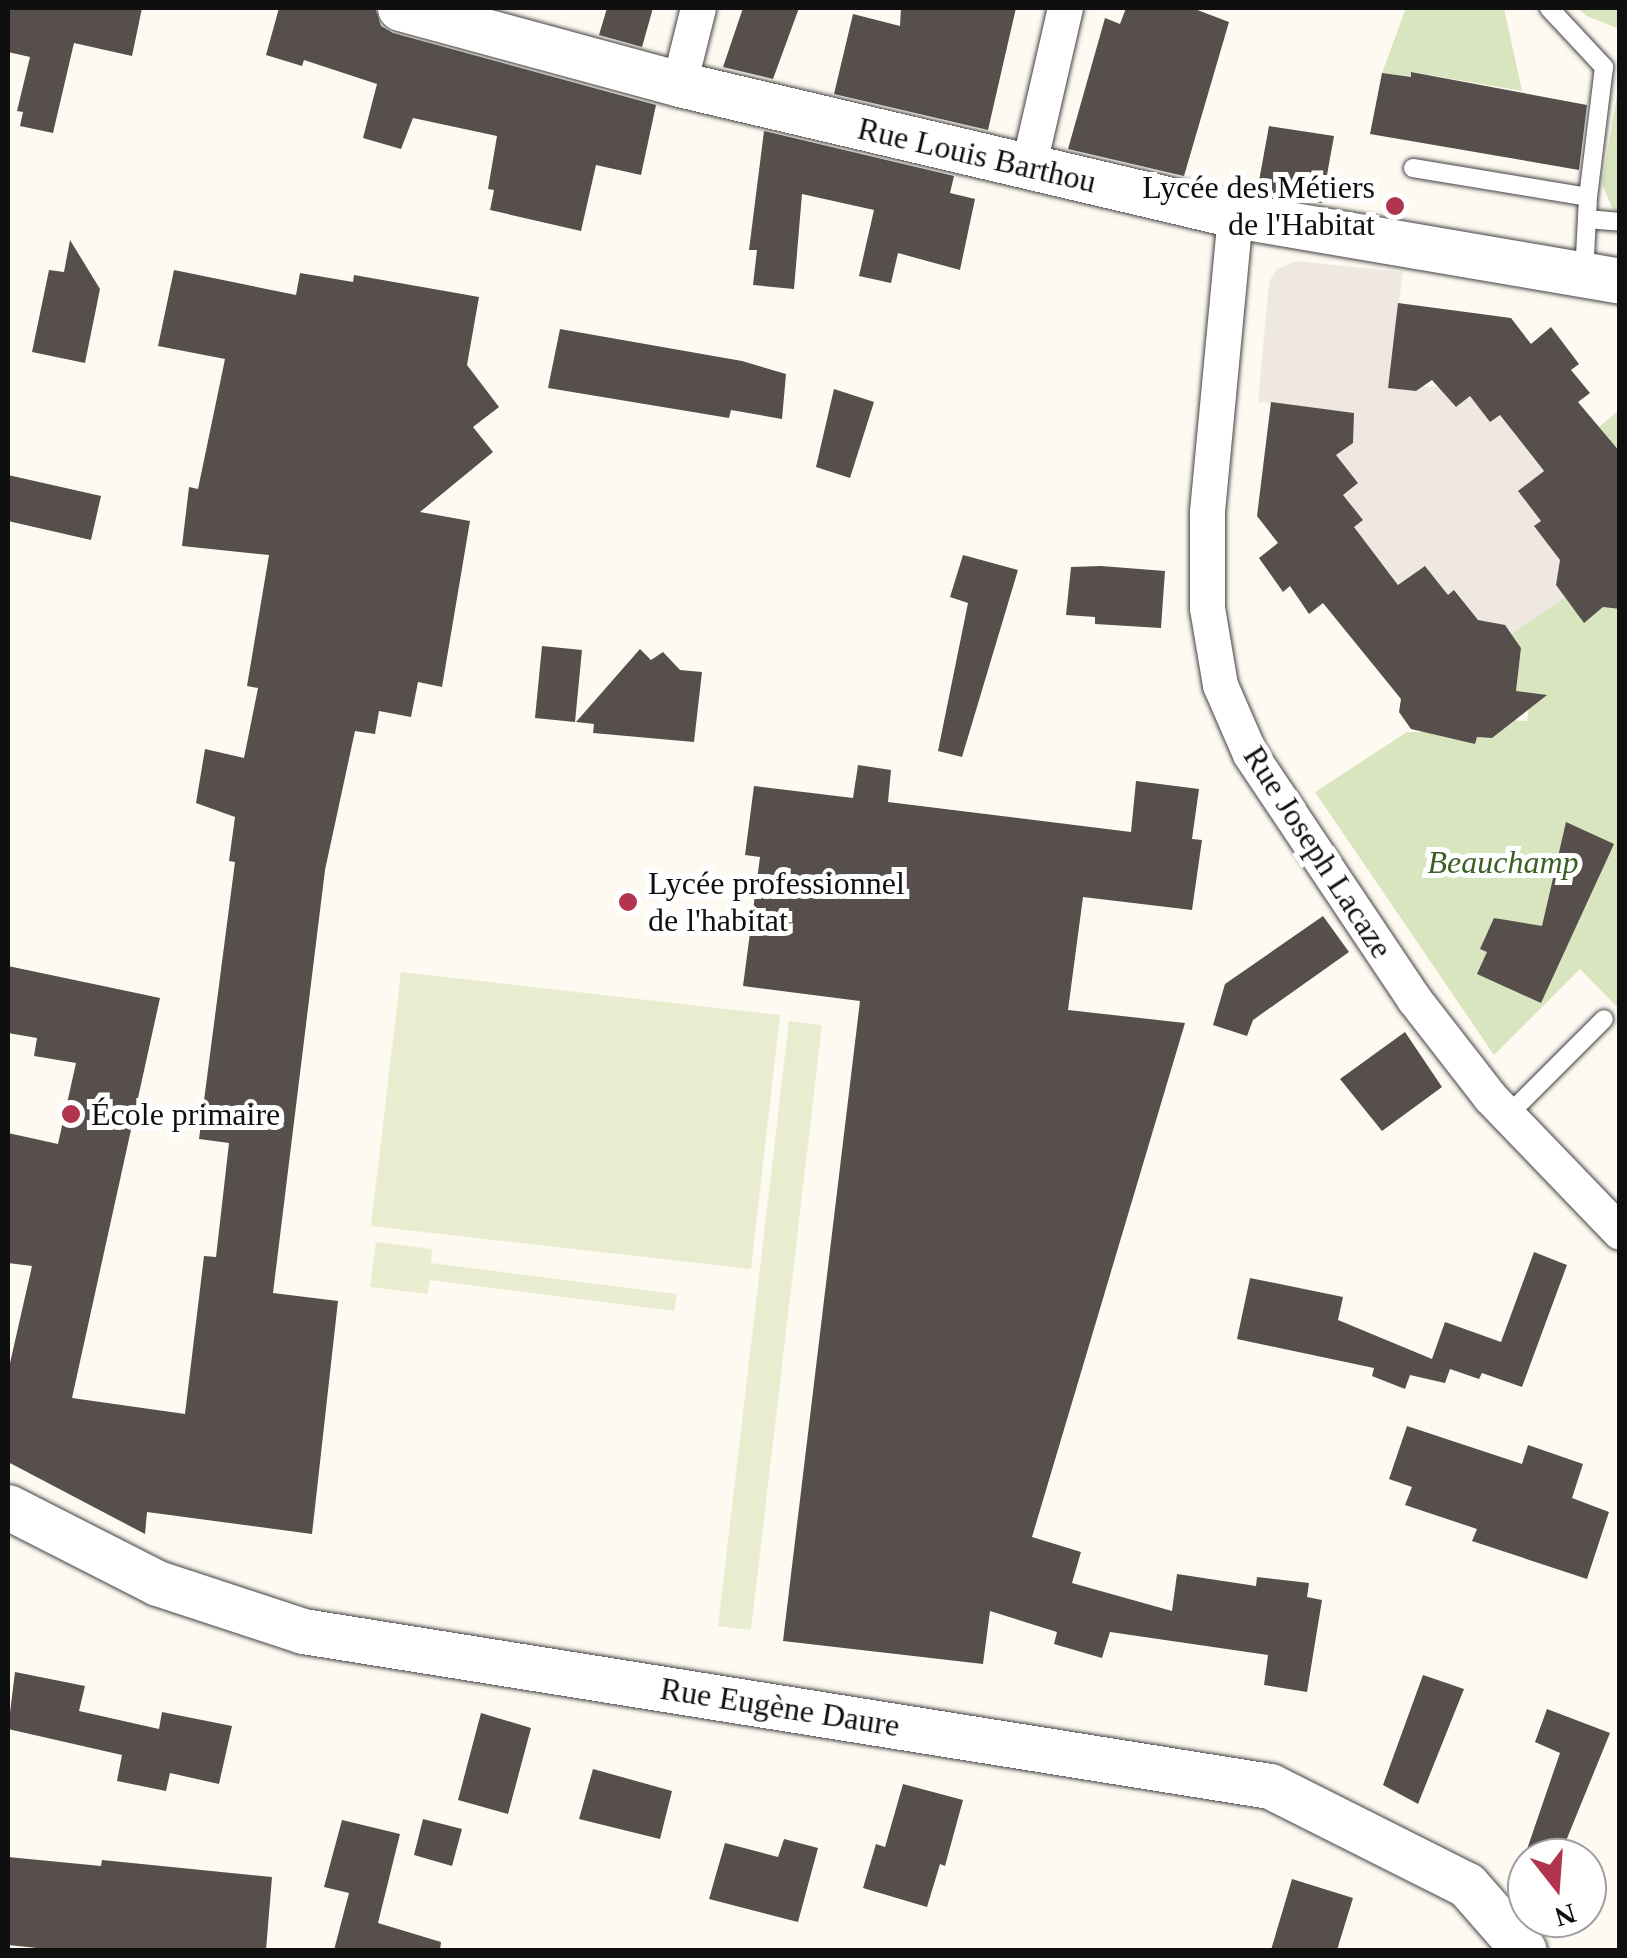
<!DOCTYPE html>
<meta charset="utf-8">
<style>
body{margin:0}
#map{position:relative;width:1627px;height:1958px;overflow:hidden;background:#fefaf2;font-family:"Times New Roman",serif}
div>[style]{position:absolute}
.green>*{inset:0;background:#d9e5bf}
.pitch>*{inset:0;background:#e8edd0}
.plaza>*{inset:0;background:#eee8e1}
.building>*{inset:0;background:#564f4c}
.roads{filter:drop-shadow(0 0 2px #424242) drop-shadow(0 0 2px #424242)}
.service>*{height:18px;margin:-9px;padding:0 9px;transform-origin:9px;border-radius:9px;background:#fff}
.minor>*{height:35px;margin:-17.5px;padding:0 17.5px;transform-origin:17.5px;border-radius:17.5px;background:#fff}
.tertiary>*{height:45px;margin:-22.5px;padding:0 22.5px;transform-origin:22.5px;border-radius:22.5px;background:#fff}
.dots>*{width:28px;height:28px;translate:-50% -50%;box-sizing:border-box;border:5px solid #fff;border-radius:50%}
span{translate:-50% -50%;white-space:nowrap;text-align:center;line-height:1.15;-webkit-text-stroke:10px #fff;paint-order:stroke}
.street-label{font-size:32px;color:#0f0f0f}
.poi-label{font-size:32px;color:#0f0f0f}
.right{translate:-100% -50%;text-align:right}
.left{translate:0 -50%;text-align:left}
.park-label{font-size:32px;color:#3b6025;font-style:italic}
.frame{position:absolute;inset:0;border:10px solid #0f0f0f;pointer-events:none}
.north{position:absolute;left:1507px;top:1838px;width:100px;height:100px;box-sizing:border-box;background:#fff;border:2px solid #9f9f9f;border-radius:50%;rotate:163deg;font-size:28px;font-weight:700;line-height:40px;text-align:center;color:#0f0f0f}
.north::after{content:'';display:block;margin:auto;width:35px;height:45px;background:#b1354f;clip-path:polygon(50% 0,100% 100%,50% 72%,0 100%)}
</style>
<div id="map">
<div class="green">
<i style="clip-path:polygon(1406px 8px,1504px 8px,1522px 91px,1412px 72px,1411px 77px,1382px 73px)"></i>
<i style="clip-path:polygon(1578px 8px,1619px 8px,1619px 29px,1587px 16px)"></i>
<i style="clip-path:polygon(1619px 83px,1619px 212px,1613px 210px,1602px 184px)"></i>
<i style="clip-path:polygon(1619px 410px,1619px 452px,1599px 427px)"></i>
<i style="clip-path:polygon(1565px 597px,1584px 622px,1603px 607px,1619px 609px,1619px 1009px,1580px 969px,1494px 1055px,1315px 792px,1407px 732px,1436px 732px,1474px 744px,1477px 737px,1492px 738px,1511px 720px,1527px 721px,1531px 694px,1516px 691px,1521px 648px,1511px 634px)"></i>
</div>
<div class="pitch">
<i style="clip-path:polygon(401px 972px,780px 1015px,751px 1269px,371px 1226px)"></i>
<i style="clip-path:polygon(789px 1021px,822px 1025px,751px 1630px,718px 1626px)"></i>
<i style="clip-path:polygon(376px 1242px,432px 1249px,431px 1263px,677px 1294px,674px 1311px,430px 1280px,427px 1294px,370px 1287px)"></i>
</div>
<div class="plaza">
<i style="clip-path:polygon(1296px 261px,1403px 272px,1388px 388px,1416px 391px,1423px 386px,1438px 387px,1456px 407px,1470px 396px,1490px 421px,1500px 415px,1543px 471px,1519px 492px,1541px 521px,1535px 526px,1561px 553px,1556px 585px,1565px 597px,1511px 634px,1478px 621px,1455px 590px,1448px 595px,1426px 566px,1399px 585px,1354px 527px,1363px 520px,1343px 495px,1358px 483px,1336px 455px,1354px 413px,1258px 402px,1269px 282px,1277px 269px)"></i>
</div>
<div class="building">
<i style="clip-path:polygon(8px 8px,142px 8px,132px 56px,74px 43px,53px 133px,20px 126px,23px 112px,17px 111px,30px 57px,8px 52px)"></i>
<i style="clip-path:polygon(279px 8px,375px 8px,381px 26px,393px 33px,656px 105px,641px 175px,596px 165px,581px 231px,490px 210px,494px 190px,488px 189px,497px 136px,413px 118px,401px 149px,363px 138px,377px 84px,304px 60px,302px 66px,266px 55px)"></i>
<i style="clip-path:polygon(607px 8px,653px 8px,642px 47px,599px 35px)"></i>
<i style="clip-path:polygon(743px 8px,799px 8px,773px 79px,723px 67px)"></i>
<i style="clip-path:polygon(901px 8px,1016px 8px,988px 130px,834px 94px,853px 14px,900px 26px)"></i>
<i style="clip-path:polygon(1126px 8px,1192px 8px,1229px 22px,1184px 176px,1068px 149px,1105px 18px,1120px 24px)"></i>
<i style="clip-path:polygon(1411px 72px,1587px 105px,1579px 170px,1370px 134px,1382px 73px,1411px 77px)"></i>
<i style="clip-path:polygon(1269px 126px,1334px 136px,1322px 203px,1257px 192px)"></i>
<i style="clip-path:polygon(764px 131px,954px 176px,950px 193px,975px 199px,960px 270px,898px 253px,891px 283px,859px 276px,874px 210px,802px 194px,794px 289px,753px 285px,757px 250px,749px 250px)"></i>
<i style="clip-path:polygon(70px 240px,100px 289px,85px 363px,32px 352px,49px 270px,64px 272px)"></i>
<i style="clip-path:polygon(174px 270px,296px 295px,300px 273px,353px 282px,354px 275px,479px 297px,467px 365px,499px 407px,473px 427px,493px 452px,420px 512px,470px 521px,442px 687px,418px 682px,411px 717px,379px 711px,375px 734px,355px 731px,325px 870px,273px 1293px,338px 1301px,312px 1534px,147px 1512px,145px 1534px,8px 1462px,8px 1372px,32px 1266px,8px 1263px,8px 1133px,58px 1144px,76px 1063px,34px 1056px,37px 1038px,8px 1033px,8px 966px,160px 998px,72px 1398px,185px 1414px,204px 1256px,216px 1257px,229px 1143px,199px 1139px,235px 862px,229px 861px,235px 817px,196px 803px,205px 749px,244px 758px,258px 688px,247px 686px,269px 555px,182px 546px,189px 487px,198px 489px,225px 359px,158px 346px)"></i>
<i style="clip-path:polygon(1398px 303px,1511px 318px,1531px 344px,1551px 327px,1579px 364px,1571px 370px,1590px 393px,1578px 402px,1620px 452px,1620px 609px,1603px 607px,1584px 623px,1556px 585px,1560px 560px,1534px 526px,1541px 521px,1518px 491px,1544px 471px,1500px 415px,1490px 422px,1470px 396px,1456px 407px,1432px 380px,1416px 391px,1388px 388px)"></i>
<i style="clip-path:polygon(560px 329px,742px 361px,786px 374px,782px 419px,731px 410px,729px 418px,548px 388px)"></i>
<i style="clip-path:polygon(834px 389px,874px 402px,850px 478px,816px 467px)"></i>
<i style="clip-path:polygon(1271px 402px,1354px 413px,1353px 443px,1336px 455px,1358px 483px,1343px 495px,1363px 520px,1354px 527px,1398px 585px,1425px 566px,1448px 595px,1454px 590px,1478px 620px,1505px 625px,1521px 648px,1516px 691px,1547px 695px,1492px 738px,1477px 737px,1475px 744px,1411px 729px,1399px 712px,1401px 699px,1323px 603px,1309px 614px,1290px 586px,1283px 592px,1259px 558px,1278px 543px,1257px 516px)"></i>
<i style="clip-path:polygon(8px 475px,101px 496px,91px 540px,8px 521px)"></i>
<i style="clip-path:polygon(963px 555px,1018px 570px,962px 757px,938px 751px,968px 603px,950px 597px)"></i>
<i style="clip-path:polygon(1101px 566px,1165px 571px,1161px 628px,1095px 624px,1095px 617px,1066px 615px,1071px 567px)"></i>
<i style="clip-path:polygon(542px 646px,582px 650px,575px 722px,535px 718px)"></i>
<i style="clip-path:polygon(640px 649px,651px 660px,663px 652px,680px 670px,702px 672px,694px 742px,593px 733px,594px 724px,576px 722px)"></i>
<i style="clip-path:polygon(858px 765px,891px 770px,888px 802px,1131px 832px,1136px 781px,1199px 789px,1192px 839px,1202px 840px,1192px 910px,1083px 897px,1068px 1010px,1185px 1023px,1032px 1537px,1081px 1552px,1072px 1583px,1172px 1611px,1177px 1574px,1256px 1586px,1257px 1577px,1309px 1583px,1307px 1597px,1322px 1600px,1307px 1692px,1264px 1685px,1268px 1655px,1110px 1632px,1102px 1658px,1054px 1644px,1057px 1632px,990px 1611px,983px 1664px,783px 1641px,860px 1001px,743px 986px,760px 857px,745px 855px,754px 786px,853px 798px)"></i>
<i style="clip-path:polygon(1566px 822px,1614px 844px,1541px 1003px,1477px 974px,1487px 952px,1480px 949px,1494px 918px,1542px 926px)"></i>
<i style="clip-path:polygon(1323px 916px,1349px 952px,1253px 1020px,1247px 1036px,1213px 1025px,1225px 984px)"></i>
<i style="clip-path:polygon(1405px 1032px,1442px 1087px,1382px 1131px,1340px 1079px)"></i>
<i style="clip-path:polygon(1534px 1252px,1567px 1265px,1522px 1387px,1482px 1373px,1479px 1379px,1450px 1369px,1445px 1383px,1410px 1375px,1405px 1389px,1372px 1376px,1374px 1368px,1237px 1339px,1250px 1278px,1343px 1297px,1338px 1320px,1432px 1359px,1445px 1322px,1501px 1342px)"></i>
<i style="clip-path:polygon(1407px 1426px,1522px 1464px,1528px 1445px,1583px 1464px,1572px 1498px,1609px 1512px,1587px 1579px,1472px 1541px,1477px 1529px,1405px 1505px,1412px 1487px,1389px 1479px)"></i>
<i style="clip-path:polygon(15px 1672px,85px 1686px,79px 1711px,159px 1729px,162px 1712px,232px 1726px,219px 1784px,170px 1773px,166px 1791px,117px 1781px,122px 1755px,8px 1729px)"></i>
<i style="clip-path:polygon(1423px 1675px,1464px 1689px,1418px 1804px,1383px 1785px)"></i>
<i style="clip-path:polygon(1547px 1709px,1610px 1733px,1559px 1858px,1524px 1858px,1560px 1753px,1535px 1742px)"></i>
<i style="clip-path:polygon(481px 1713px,531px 1728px,508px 1814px,458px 1800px)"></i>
<i style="clip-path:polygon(593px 1769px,672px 1791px,660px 1839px,579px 1819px)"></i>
<i style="clip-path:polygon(903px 1784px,963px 1800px,945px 1866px,940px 1864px,927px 1907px,863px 1888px,876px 1844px,885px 1847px)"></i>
<i style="clip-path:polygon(423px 1819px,462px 1829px,452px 1866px,414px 1855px)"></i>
<i style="clip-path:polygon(342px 1820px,400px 1834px,378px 1923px,441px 1942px,440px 1950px,334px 1950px,349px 1893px,324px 1887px)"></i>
<i style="clip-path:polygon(784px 1839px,818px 1848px,798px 1922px,709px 1899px,725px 1843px,778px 1857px)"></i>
<i style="clip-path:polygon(8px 1857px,101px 1866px,102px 1860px,272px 1877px,266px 1950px,57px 1950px,8px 1945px)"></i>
<i style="clip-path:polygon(1292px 1879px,1353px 1898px,1337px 1950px,1271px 1950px)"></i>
</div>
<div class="roads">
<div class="service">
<i style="left:1549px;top:8px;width:81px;rotate:47deg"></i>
<i style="left:1604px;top:67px;width:131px;rotate:97deg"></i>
<i style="left:1588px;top:197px;width:78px;rotate:92.9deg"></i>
<i style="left:1413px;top:168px;width:177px;rotate:9.4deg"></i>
<i style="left:1587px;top:219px;width:33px;rotate:5deg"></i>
<i style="left:1507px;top:1116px;width:137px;rotate:-45deg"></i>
</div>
<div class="minor">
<i style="left:679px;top:84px;width:78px;rotate:-76deg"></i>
<i style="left:1028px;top:168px;width:164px;rotate:-77deg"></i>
<i style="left:1235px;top:215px;width:299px;rotate:95.4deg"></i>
<i style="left:1207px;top:513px;width:95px;rotate:90deg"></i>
<i style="left:1207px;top:608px;width:78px;rotate:80.4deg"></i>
<i style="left:1220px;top:685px;width:75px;rotate:66.5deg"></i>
<i style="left:1250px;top:754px;width:295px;rotate:56.2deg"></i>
<i style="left:1414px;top:999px;width:124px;rotate:52.2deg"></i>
<i style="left:1490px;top:1097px;width:187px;rotate:46.1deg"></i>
</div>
<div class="tertiary">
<i style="left:400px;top:8px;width:289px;rotate:15.2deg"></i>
<i style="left:679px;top:84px;width:571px;rotate:13.26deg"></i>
<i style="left:1235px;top:215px;width:391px;rotate:9.7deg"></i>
<i style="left:8px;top:1507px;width:167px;rotate:27deg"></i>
<i style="left:157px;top:1583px;width:154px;rotate:18.2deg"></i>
<i style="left:303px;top:1631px;width:979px;rotate:9.11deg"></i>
<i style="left:1270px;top:1786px;width:220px;rotate:26.7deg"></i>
<i style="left:1467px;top:1885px;width:86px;rotate:48.8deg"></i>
</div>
</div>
<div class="dots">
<i style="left:1395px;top:206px;background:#b1354f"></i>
<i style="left:628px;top:902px;background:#b1354f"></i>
<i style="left:71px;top:1114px;background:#b1354f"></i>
</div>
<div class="street-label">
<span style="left:977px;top:155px;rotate:13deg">Rue Louis Barthou</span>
<span style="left:1318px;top:852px;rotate:57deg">Rue Joseph Lacaze</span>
<span style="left:780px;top:1707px;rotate:9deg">Rue Eugène Daure</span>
</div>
<div class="poi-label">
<span class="right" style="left:1375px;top:206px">Lycée des Métiers<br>de l'Habitat</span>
<span class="left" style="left:648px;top:902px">Lycée professionnel<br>de l'habitat</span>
<span class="left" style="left:91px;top:1114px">École primaire</span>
</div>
<div class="park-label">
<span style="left:1503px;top:862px">Beauchamp</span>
</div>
<div class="frame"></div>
<div class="north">N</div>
</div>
